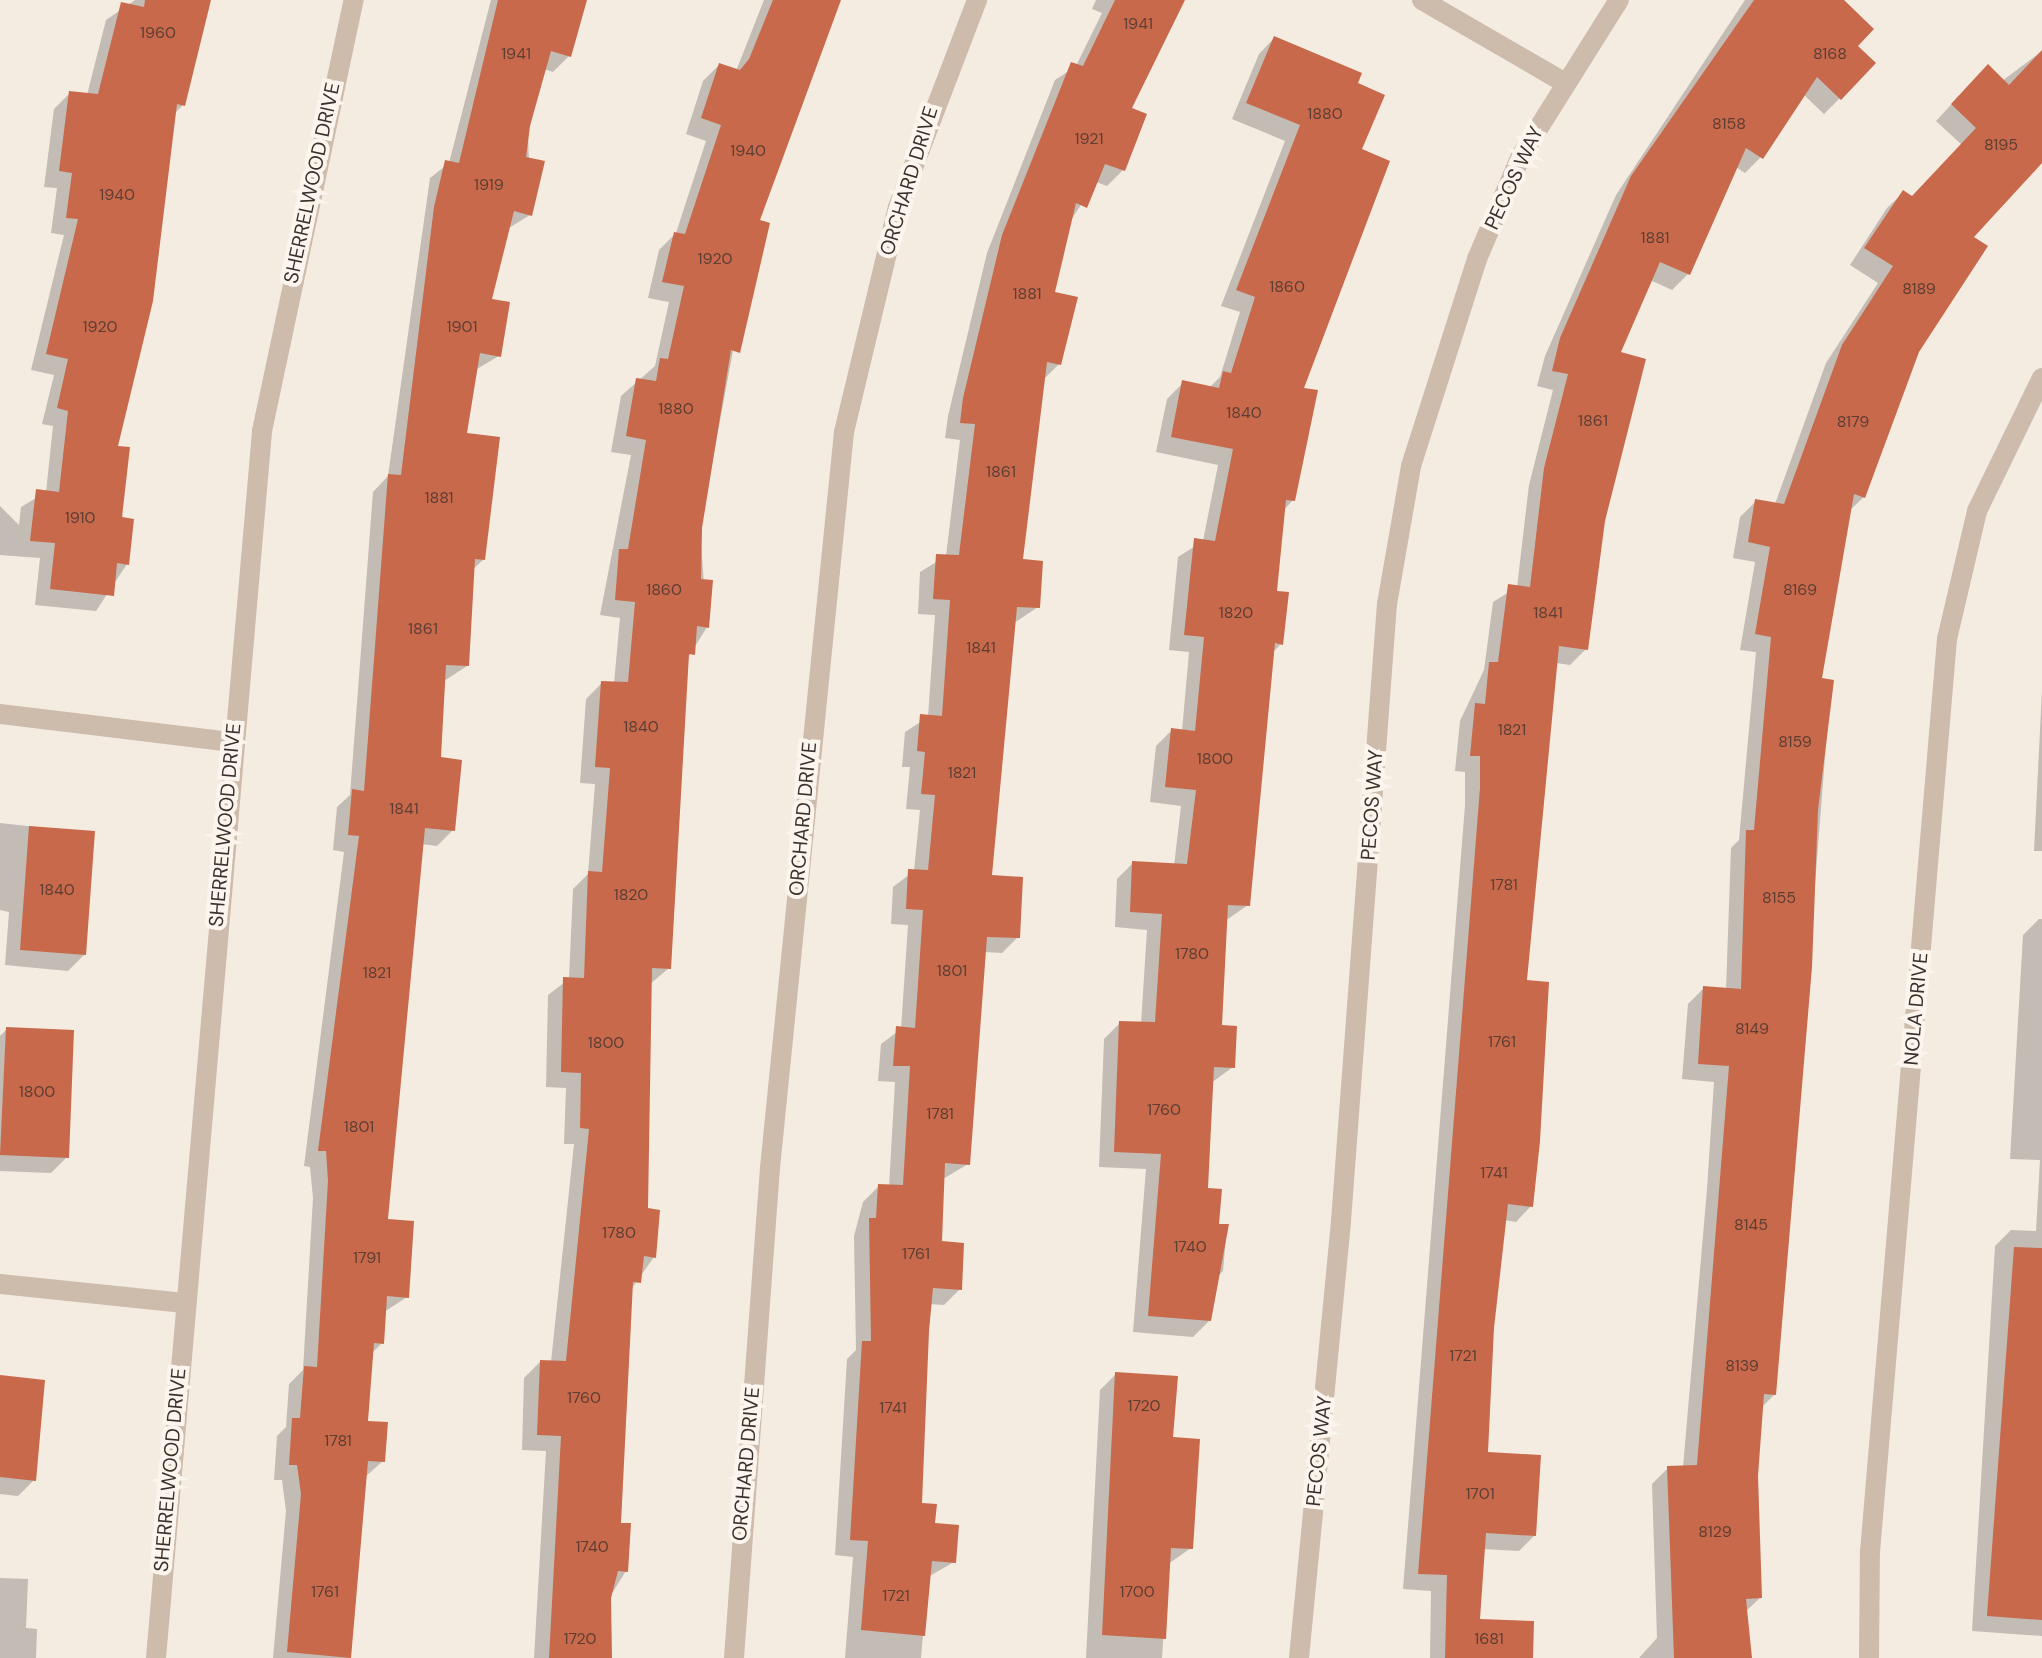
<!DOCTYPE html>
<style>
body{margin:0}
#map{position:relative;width:2042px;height:1658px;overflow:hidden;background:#f4ebe1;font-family:"DM Sans",sans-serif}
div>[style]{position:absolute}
.shadow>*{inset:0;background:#0003}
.building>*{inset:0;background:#c8694b}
.minor>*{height:20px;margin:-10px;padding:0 10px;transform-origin:10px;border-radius:10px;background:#cdbbac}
span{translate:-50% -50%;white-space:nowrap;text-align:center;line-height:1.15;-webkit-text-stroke:8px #fbf5ee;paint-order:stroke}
.number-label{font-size:16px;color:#5e3e33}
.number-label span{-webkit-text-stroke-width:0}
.street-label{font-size:20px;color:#3b302b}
</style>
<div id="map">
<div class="shadow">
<i style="clip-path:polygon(135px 0,209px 0,183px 105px,174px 114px,116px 448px,127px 564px,96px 611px,35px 605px,40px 558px,0 555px,0 506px,19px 525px,21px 507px,46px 492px,53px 426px,42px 424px,54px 375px,31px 370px,64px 235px,51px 233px,57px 188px,44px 187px,54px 109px,70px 93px,87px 95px,106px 20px)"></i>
<i style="clip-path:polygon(491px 0,575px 0,569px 56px,553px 72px,544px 69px,528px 126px,530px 215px,507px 229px,489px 300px,499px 356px,475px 370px,464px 435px,483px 560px,472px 570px,467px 666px,444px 681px,439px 759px,453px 830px,437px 846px,421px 844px,386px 1221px,407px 1297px,384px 1312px,382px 1343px,372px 1353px,366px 1423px,383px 1461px,365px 1477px,349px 1658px,273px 1658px,286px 1511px,282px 1480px,274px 1480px,277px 1436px,286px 1427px,289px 1384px,303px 1370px,313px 1198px,310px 1167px,304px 1166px,344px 852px,333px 850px,337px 807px,350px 795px,373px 492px,388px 476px,430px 178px,449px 163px)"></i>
<i style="clip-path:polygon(764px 0,840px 0,757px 222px,700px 528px,707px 627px,686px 661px,669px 968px,650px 984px,646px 1210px,654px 1257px,630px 1291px,619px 1525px,626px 1571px,609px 1598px,610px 1658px,534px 1658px,546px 1451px,522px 1450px,524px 1378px,540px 1362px,551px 1362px,574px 1144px,564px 1144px,566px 1088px,546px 1087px,548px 995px,569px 979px,573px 889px,588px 874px,595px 784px,580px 783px,586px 699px,602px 683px,614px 683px,620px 618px,600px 615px,631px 455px,611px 452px,621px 396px,655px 366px,669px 302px,648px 298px,659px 250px,676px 233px,706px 141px,686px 134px,703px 81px,719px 65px,736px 71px)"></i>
<i style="clip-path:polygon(1096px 0,1183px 0,1129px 109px,1123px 170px,1107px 186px,1096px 182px,1069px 223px,1053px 293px,1059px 364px,1042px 381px,1021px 561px,1038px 607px,1014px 623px,990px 877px,1018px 937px,1002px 953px,984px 952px,968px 1164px,943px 1179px,940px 1243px,960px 1289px,944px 1305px,929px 1304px,920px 1504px,954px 1562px,928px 1577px,921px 1658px,845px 1658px,853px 1557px,835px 1555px,847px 1359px,856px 1350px,854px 1236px,863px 1202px,879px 1186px,889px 1187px,895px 1082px,878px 1081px,881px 1044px,901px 1029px,908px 925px,891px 924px,893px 887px,914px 871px,920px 810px,906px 809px,910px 767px,902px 767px,905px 732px,928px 717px,935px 615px,918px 614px,920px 572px,946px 556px,960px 440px,945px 438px,948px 416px,987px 253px,1055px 80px,1076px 66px,1102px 13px,1092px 9px)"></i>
<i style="clip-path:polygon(1745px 0,1841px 0,1856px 46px,1840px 98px,1824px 114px,1803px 94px,1761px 157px,1745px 173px,1736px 167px,1688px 274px,1672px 290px,1650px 280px,1618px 353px,1586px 649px,1570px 665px,1556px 663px,1525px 982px,1531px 1206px,1516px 1222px,1504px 1220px,1492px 1328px,1486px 1454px,1535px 1535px,1519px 1551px,1483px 1549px,1478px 1621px,1531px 1658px,1430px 1658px,1431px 1591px,1403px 1589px,1465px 805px,1465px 772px,1455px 771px,1460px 721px,1484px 670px,1493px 602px,1517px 587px,1529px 485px,1553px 390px,1537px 386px,1545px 356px,1616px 195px)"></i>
<i style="clip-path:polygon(1274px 38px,1355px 84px,1360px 150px,1301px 389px,1293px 500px,1283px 511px,1274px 593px,1281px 644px,1272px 653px,1248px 905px,1225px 921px,1220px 1027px,1233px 1067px,1211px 1083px,1206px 1190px,1217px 1225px,1227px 1226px,1223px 1271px,1212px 1282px,1209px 1321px,1193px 1337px,1133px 1332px,1146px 1169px,1099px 1167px,1104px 1039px,1120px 1023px,1141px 1024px,1147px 930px,1115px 927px,1117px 879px,1133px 863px,1174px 866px,1181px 806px,1150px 802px,1156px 746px,1172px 730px,1182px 731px,1189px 652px,1169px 650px,1178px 557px,1203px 541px,1218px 465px,1156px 452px,1167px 399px,1183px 383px,1209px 388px,1220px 377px,1240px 312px,1221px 306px,1285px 141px,1232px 119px,1259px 54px)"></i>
<i style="clip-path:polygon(2042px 51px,2042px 160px,1971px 237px,1917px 351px,1864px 497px,1849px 511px,1820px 680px,1831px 681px,1775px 1394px,1759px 1410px,1754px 1436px,1760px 1598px,1745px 1612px,1750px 1658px,1639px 1658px,1657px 1638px,1652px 1484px,1668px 1468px,1683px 1467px,1707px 1189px,1714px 1082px,1682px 1079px,1688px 1004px,1704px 988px,1726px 990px,1731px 848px,1739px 840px,1756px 652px,1740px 650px,1755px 562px,1733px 558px,1740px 517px,1756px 501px,1775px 504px,1826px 363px,1878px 283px,1850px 265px,1887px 208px,1903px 193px,1912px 198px,1962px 145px,1936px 121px,1972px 82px,2002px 81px)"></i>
<i style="clip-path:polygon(2042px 690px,2042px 851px,2034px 851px)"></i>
<i style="clip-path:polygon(0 823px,92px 833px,84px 955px,68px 971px,5px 965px,9px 912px,0 910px)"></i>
<i style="clip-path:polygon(2039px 919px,2042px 919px,2042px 1636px,1972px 1631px,1995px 1246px,2011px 1230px,2036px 1231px,2040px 1160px,2010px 1159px,2023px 935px)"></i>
<i style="clip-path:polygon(7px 1029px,67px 1157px,51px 1173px,0 1171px,0 1036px)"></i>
<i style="clip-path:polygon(1116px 1374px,1171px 1438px,1191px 1548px,1168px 1564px,1162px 1658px,1086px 1658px,1100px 1390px)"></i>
<i style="clip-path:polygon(0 1377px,34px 1480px,18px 1496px,0 1494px)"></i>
<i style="clip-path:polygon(0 1578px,28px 1579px,26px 1628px,37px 1629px,36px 1658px,0 1658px)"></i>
</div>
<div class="building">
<i style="clip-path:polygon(145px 0,211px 0,185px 106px,177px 104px,153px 301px,118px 446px,130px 447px,122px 517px,134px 519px,129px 565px,117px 563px,114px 596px,50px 589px,55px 543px,30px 541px,36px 489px,59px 492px,68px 411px,57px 408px,68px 359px,46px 354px,78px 219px,66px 218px,72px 173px,59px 171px,69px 91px,98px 94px,121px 2px,144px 7px)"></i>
<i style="clip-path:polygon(498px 0,587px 0,571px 57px,551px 51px,530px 126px,526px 157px,545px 161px,532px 216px,514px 211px,492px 299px,510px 302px,501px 357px,480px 353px,467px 433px,500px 437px,485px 560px,475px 559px,469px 666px,446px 665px,441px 757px,462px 760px,455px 831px,425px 828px,388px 1219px,414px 1221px,409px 1298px,387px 1296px,384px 1344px,374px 1343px,368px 1421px,388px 1422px,385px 1462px,368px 1461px,351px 1658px,287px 1652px,301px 1494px,297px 1465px,289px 1465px,292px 1418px,300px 1418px,304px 1366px,317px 1367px,328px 1181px,326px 1151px,318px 1151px,359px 836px,348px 835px,352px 789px,364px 791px,388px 474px,401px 475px,434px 207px,445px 160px,459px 163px)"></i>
<i style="clip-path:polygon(773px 0,841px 0,760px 220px,770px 223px,740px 353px,731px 350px,702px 528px,701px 579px,713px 580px,709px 628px,697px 626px,695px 655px,689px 654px,671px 969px,652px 968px,648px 1208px,660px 1210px,656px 1258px,644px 1256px,641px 1283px,633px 1282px,621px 1523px,631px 1523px,628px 1572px,618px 1571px,611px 1598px,612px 1658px,549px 1658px,561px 1436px,537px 1435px,540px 1360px,566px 1361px,589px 1129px,580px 1128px,581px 1073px,561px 1072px,563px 977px,584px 978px,588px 871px,602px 872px,610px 768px,595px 767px,601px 681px,628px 682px,635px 602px,615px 600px,619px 549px,628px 549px,646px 440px,626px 436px,636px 378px,656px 381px,660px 358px,668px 359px,684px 286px,662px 282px,674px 232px,685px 234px,721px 125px,701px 118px,719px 63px,740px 70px,749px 59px)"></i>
<i style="clip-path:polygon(1115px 0,1185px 0,1132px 108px,1147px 114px,1125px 171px,1105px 164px,1087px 208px,1076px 203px,1055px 292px,1078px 297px,1061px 365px,1047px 362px,1023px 559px,1043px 561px,1040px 608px,1017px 607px,992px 875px,1023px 877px,1020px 938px,987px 937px,970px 1165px,945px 1163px,942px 1241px,964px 1243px,962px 1290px,933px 1288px,929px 1331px,922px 1503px,937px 1504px,935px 1523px,959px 1525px,956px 1563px,932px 1561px,925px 1636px,861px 1630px,868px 1541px,850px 1540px,862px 1341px,871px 1341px,869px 1218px,876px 1218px,878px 1184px,903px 1185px,910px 1066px,893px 1066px,896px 1026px,915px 1028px,923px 910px,906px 909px,908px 869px,928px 870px,935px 795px,921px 794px,925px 752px,917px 751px,920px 714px,942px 716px,950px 600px,933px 599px,936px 554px,959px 555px,975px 424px,960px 423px,963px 398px,1002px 235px,1071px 62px,1083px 66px)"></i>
<i style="clip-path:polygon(1754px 0,1844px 0,1874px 29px,1858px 46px,1876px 63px,1841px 100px,1817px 77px,1763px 159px,1746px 148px,1690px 275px,1660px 262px,1621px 352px,1646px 359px,1605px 521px,1588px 650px,1559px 646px,1527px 980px,1549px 982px,1540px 1141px,1533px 1207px,1508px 1204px,1494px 1328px,1488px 1452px,1541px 1455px,1536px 1536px,1486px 1533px,1480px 1619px,1534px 1621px,1533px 1658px,1445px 1658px,1447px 1575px,1418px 1574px,1480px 788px,1480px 756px,1470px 756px,1475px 703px,1485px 704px,1489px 662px,1498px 662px,1508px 584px,1530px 587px,1544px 468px,1568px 374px,1552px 371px,1560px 338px,1631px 176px)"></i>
<i style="clip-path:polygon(1274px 36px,1362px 73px,1358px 83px,1385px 95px,1362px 149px,1390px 161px,1304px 388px,1318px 390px,1295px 501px,1286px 500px,1277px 591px,1289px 592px,1283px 645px,1275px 643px,1250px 906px,1228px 905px,1222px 1025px,1237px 1026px,1235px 1068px,1214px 1067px,1208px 1188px,1222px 1189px,1219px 1224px,1229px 1224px,1211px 1321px,1148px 1316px,1161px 1154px,1114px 1152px,1119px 1021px,1155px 1022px,1162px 914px,1130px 912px,1132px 861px,1187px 864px,1196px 790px,1165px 787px,1171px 728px,1195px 731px,1204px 637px,1184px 635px,1194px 538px,1215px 541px,1233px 449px,1171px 437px,1182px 380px,1219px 388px,1223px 371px,1231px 373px,1255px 297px,1236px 290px,1300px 125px,1246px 103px)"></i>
<i style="clip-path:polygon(2042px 50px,2042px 163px,1974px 237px,1988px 246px,1919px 352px,1865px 498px,1854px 494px,1822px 678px,1834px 680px,1818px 810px,1812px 967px,1776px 1395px,1764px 1394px,1758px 1476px,1762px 1598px,1746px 1599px,1752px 1658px,1674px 1658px,1667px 1466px,1697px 1465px,1729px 1066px,1698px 1064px,1703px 986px,1741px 989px,1746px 830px,1754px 830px,1771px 637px,1755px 634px,1770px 547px,1748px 542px,1755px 499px,1784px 504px,1842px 345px,1893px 266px,1864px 248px,1903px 190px,1912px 196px,1976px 128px,1951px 104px,1988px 64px,2009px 85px)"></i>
<i style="clip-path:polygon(29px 826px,95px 831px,86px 955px,20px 950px)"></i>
<i style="clip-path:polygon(6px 1027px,74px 1030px,69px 1158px,0 1155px)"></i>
<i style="clip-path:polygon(2014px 1247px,2042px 1248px,2042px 1620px,1987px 1616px)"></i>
<i style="clip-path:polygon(1115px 1372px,1178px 1376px,1173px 1437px,1200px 1439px,1193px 1549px,1171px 1548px,1166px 1639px,1102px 1635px)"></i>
<i style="clip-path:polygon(0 1375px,45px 1380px,36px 1481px,0 1477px)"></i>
</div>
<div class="minor">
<i style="left:1422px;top:0;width:162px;rotate:30.1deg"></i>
<i style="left:0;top:714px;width:234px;rotate:6.9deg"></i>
<i style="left:0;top:1284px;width:185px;rotate:5.9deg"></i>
<i style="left:156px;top:1658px;width:1232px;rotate:-85.06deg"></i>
<i style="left:262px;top:431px;width:441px;rotate:-78deg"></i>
<i style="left:734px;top:1658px;width:491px;rotate:-85.8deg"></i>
<i style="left:770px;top:1168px;width:740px;rotate:-84.26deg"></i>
<i style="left:844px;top:432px;width:231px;rotate:-76.5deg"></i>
<i style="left:898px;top:207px;width:222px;rotate:-69.1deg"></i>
<i style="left:1299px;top:1658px;width:439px;rotate:-84.5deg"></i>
<i style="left:1341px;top:1221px;width:619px;rotate:-85.74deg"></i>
<i style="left:1387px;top:604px;width:140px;rotate:-80.1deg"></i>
<i style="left:1411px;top:466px;width:217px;rotate:-72.3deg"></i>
<i style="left:1477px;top:259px;width:112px;rotate:-66.9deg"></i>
<i style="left:1521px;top:156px;width:184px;rotate:-57.9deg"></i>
<i style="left:1869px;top:1658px;width:106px;rotate:-89.5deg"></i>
<i style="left:1870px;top:1552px;width:916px;rotate:-85.18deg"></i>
<i style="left:1947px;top:639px;width:131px;rotate:-76.8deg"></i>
<i style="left:1977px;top:511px;width:148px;rotate:-64deg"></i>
</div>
<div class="number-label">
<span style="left:1138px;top:24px">1941</span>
<span style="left:158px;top:33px">1960</span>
<span style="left:516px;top:54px">1941</span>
<span style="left:1830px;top:54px">8168</span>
<span style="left:1325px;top:114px">1880</span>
<span style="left:1729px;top:124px">8158</span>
<span style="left:1089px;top:139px">1921</span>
<span style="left:2001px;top:145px">8195</span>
<span style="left:748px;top:151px">1940</span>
<span style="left:489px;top:185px">1919</span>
<span style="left:117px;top:195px">1940</span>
<span style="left:1655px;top:238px">1881</span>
<span style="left:715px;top:259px">1920</span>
<span style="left:1287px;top:287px">1860</span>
<span style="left:1919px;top:289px">8189</span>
<span style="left:1027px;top:294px">1881</span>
<span style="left:100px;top:327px">1920</span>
<span style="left:462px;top:327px">1901</span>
<span style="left:676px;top:409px">1880</span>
<span style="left:1244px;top:413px">1840</span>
<span style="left:1593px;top:421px">1861</span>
<span style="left:1853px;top:422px">8179</span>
<span style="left:1001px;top:472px">1861</span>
<span style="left:439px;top:498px">1881</span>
<span style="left:80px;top:518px">1910</span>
<span style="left:664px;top:590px">1860</span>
<span style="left:1800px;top:590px">8169</span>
<span style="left:1236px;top:613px">1820</span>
<span style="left:1548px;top:613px">1841</span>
<span style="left:423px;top:629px">1861</span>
<span style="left:981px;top:648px">1841</span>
<span style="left:641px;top:727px">1840</span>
<span style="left:1512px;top:730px">1821</span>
<span style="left:1795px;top:742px">8159</span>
<span style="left:1215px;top:759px">1800</span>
<span style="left:962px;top:773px">1821</span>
<span style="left:404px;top:809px">1841</span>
<span style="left:1504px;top:885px">1781</span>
<span style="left:57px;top:890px">1840</span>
<span style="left:631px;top:895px">1820</span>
<span style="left:1779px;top:898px">8155</span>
<span style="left:1192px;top:954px">1780</span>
<span style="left:952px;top:971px">1801</span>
<span style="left:377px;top:973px">1821</span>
<span style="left:1752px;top:1029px">8149</span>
<span style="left:1502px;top:1042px">1761</span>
<span style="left:606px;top:1043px">1800</span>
<span style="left:37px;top:1092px">1800</span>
<span style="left:1164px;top:1110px">1760</span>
<span style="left:940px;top:1114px">1781</span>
<span style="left:359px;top:1127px">1801</span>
<span style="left:1494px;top:1173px">1741</span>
<span style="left:1751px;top:1225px">8145</span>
<span style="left:619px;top:1233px">1780</span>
<span style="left:1190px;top:1247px">1740</span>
<span style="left:916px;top:1254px">1761</span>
<span style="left:367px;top:1258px">1791</span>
<span style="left:1463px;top:1356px">1721</span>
<span style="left:1742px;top:1366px">8139</span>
<span style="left:584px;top:1398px">1760</span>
<span style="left:1144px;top:1406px">1720</span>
<span style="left:893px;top:1408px">1741</span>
<span style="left:338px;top:1441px">1781</span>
<span style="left:1480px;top:1494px">1701</span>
<span style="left:1715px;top:1532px">8129</span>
<span style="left:592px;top:1547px">1740</span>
<span style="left:325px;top:1592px">1761</span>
<span style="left:1137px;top:1592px">1700</span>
<span style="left:896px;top:1596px">1721</span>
<span style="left:580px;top:1639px">1720</span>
<span style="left:1489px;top:1639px">1681</span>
</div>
<div class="street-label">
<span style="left:1514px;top:178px;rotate:-65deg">PECOS WAY</span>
<span style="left:909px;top:181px;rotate:-73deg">ORCHARD DRIVE</span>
<span style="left:312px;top:183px;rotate:-78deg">SHERRELWOOD DRIVE</span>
<span style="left:1372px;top:805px;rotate:-86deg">PECOS WAY</span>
<span style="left:803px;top:819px;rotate:-85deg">ORCHARD DRIVE</span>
<span style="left:225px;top:825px;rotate:-85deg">SHERRELWOOD DRIVE</span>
<span style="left:1916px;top:1009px;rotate:-85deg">NOLA DRIVE</span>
<span style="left:1319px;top:1451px;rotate:-84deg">PECOS WAY</span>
<span style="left:746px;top:1464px;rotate:-85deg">ORCHARD DRIVE</span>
<span style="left:170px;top:1470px;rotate:-85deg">SHERRELWOOD DRIVE</span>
</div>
</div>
